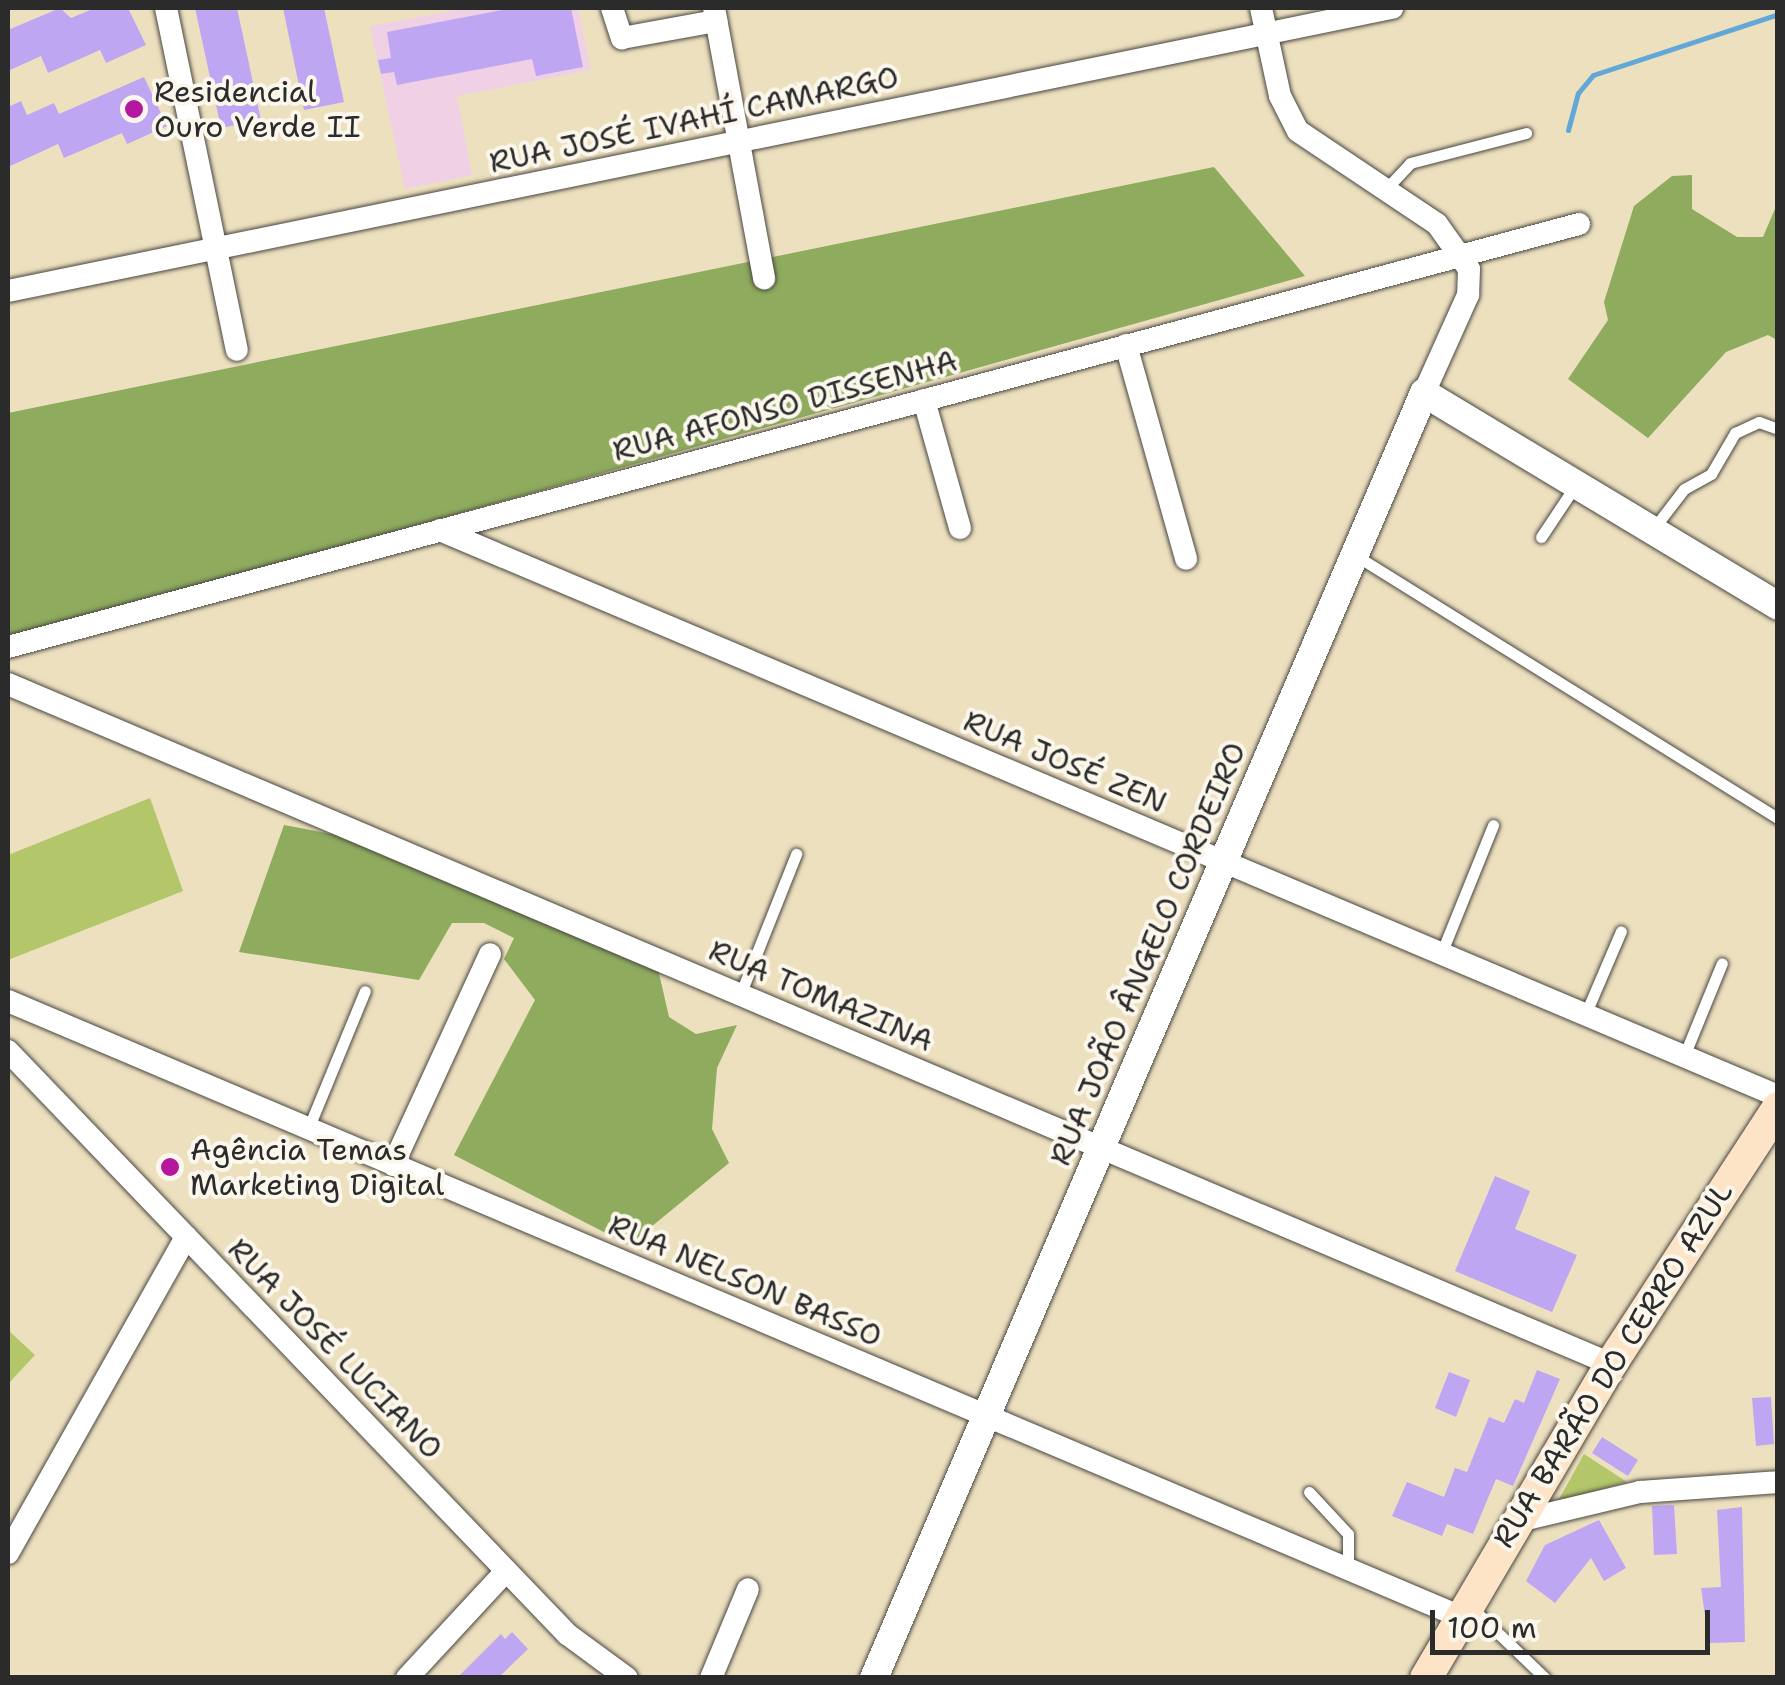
<!DOCTYPE html>
<meta charset="utf-8">
<style>
body{margin:0}
#map{position:relative;width:1785px;height:1685px;overflow:hidden;background:#ede0bf;font-family:"Shantell Sans",sans-serif}
div>[style]{position:absolute}
.built>*{inset:0;background:#f0d0e5}
.green>*{inset:0;background:#b3c66a}
.forest>*{inset:0;background:#8eab5e}
.stream>*{height:5px;margin:-2.5px;padding:0 2.5px;transform-origin:2.5px;border-radius:2.5px;background:#61a7d7}
.building>*{inset:0;background:#bea6f2}
.roads{filter:drop-shadow(0 0 2px #484641) drop-shadow(0 0 2px #484641)}
.service>*{height:11px;margin:-5.5px;padding:0 5.5px;transform-origin:5.5px;border-radius:5.5px;background:#fff}
.minor>*{height:22px;margin:-11px;padding:0 11px;transform-origin:11px;border-radius:11px;background:#fff}
.tertiary>*{height:28px;margin:-14px;padding:0 14px;transform-origin:14px;border-radius:14px;background:#fff}
.secondary>*{height:32px;margin:-16px;padding:0 16px;transform-origin:16px;border-radius:16px;background:#fee4c6}
.dots>*{width:28px;height:28px;translate:-50% -50%;box-sizing:border-box;border:5px solid #fbf7ec;border-radius:50%}
span{translate:-50% -50%;white-space:nowrap;text-align:center;line-height:1.15;-webkit-text-stroke:8px #fbf7ec;paint-order:stroke}
.poi-label{font-size:30px;color:#2b2b2b}
.left{translate:0 -50%;text-align:left}
.street-label{font-size:30px;color:#2b2b2b}
.frame{position:absolute;inset:0;border:10px solid #2b2b2b;pointer-events:none}
.scale{position:absolute;left:1430px;top:1610px;width:280px;height:45px;box-sizing:border-box;border:5px solid #2b2b2b;border-top:0;padding-left:12px;font-size:30px;line-height:35px;white-space:nowrap;color:#2b2b2b;-webkit-text-stroke:8px #fbf7ec;paint-order:stroke}
</style>
<div id="map">
<div class="built">
<i style="clip-path:polygon(468px 8px,578px 8px,591px 70px,457px 96px,472px 175px,405px 189px,370px 26px)"></i>
</div>
<div class="green">
<i style="clip-path:polygon(150px 798px,183px 891px,8px 960px,8px 855px)"></i>
<i style="clip-path:polygon(8px 1330px,35px 1355px,8px 1384px)"></i>
<i style="clip-path:polygon(1584px 1454px,1627px 1482px,1558px 1501px)"></i>
</div>
<div class="forest">
<i style="clip-path:polygon(1214px 167px,1305px 276px,8px 640px,8px 413px)"></i>
<i style="clip-path:polygon(1692px 175px,1692px 209px,1737px 237px,1763px 237px,1777px 204px,1777px 340px,1768px 335px,1726px 352px,1648px 438px,1568px 379px,1608px 320px,1604px 302px,1634px 206px,1672px 176px)"></i>
<i style="clip-path:polygon(284px 825px,353px 838px,658px 969px,669px 1017px,696px 1034px,737px 1025px,717px 1068px,712px 1129px,729px 1163px,629px 1245px,454px 1155px,535px 1000px,504px 959px,514px 938px,484px 923px,452px 923px,419px 980px,239px 952px)"></i>
</div>
<div class="stream">
<i style="left:1568px;top:130px;width:38px;rotate:-75deg"></i>
<i style="left:1578px;top:93px;width:23px;rotate:-50deg"></i>
<i style="left:1593px;top:75px;width:195px;rotate:-18.2deg"></i>
</div>
<div class="building">
<i style="clip-path:polygon(60px 8px,71px 18px,95px 8px,128px 8px,146px 45px,106px 63px,100px 50px,48px 73px,41px 56px,8px 71px,8px 30px)"></i>
<i style="clip-path:polygon(195px 8px,237px 8px,261px 120px,221px 128px)"></i>
<i style="clip-path:polygon(283px 8px,324px 8px,344px 102px,304px 110px)"></i>
<i style="clip-path:polygon(513px 8px,571px 8px,583px 67px,536px 76px,532px 59px,397px 85px,394px 72px,381px 74px,378px 60px,391px 58px,387px 32px)"></i>
<i style="clip-path:polygon(144px 77px,167px 126px,127px 144px,122px 133px,64px 158px,58px 144px,8px 167px,8px 107px,21px 101px,27px 115px,54px 103px,59px 114px)"></i>
<i style="clip-path:polygon(1495px 1176px,1530px 1191px,1515px 1229px,1577px 1255px,1552px 1312px,1455px 1271px)"></i>
<i style="clip-path:polygon(1537px 1370px,1560px 1379px,1513px 1486px,1496px 1479px,1473px 1534px,1447px 1524px,1442px 1536px,1392px 1516px,1407px 1482px,1444px 1497px,1455px 1468px,1467px 1472px,1489px 1417px,1504px 1423px,1515px 1399px,1524px 1403px)"></i>
<i style="clip-path:polygon(1449px 1372px,1470px 1380px,1456px 1417px,1435px 1408px)"></i>
<i style="clip-path:polygon(1771px 1397px,1774px 1444px,1756px 1446px,1752px 1398px)"></i>
<i style="clip-path:polygon(1602px 1437px,1638px 1460px,1628px 1476px,1592px 1453px)"></i>
<i style="clip-path:polygon(1674px 1505px,1677px 1554px,1654px 1555px,1652px 1506px)"></i>
<i style="clip-path:polygon(1742px 1507px,1745px 1642px,1709px 1643px,1701px 1588px,1721px 1587px,1717px 1510px)"></i>
<i style="clip-path:polygon(1599px 1520px,1626px 1568px,1604px 1581px,1591px 1558px,1555px 1603px,1526px 1581px,1545px 1545px)"></i>
<i style="clip-path:polygon(512px 1632px,528px 1649px,498px 1678px,457px 1678px,501px 1634px,505px 1639px)"></i>
</div>
<div class="roads">
<div class="service">
<i style="left:1386px;top:189px;width:35px;rotate:-47deg"></i>
<i style="left:1410px;top:163px;width:120px;rotate:-14.5deg"></i>
<i style="left:1654px;top:528px;width:49px;rotate:-52.4deg"></i>
<i style="left:1684px;top:489px;width:31px;rotate:-29deg"></i>
<i style="left:1711px;top:474px;width:48px;rotate:-59.7deg"></i>
<i style="left:1735px;top:433px;width:26px;rotate:-25deg"></i>
<i style="left:1759px;top:422px;width:20px;rotate:20deg"></i>
<i style="left:1541px;top:537px;width:61px;rotate:-56.3deg"></i>
<i style="left:1355px;top:555px;width:498px;rotate:31.9deg"></i>
<i style="left:1441px;top:954px;width:139px;rotate:-68deg"></i>
<i style="left:740px;top:995px;width:152px;rotate:-68.3deg"></i>
<i style="left:1585px;top:1015px;width:91px;rotate:-66.8deg"></i>
<i style="left:1684px;top:1056px;width:100px;rotate:-67.8deg"></i>
<i style="left:308px;top:1129px;width:149px;rotate:-67.6deg"></i>
<i style="left:1309px;top:1492px;width:57px;rotate:47.1deg"></i>
<i style="left:1348px;top:1534px;width:35px;rotate:90deg"></i>
<i style="left:1472px;top:1608px;width:101px;rotate:43.8deg"></i>
</div>
<div class="minor">
<i style="left:166px;top:8px;width:349px;rotate:78.3deg"></i>
<i style="left:612px;top:8px;width:32px;rotate:72deg"></i>
<i style="left:622px;top:38px;width:96px;rotate:-10.3deg"></i>
<i style="left:714px;top:8px;width:275px;rotate:79.5deg"></i>
<i style="left:1261px;top:8px;width:90px;rotate:77.8deg"></i>
<i style="left:1280px;top:96px;width:39px;rotate:63deg"></i>
<i style="left:1298px;top:131px;width:167px;rotate:33.8deg"></i>
<i style="left:1437px;top:224px;width:55px;rotate:54.6deg"></i>
<i style="left:1469px;top:269px;width:26px;rotate:92deg"></i>
<i style="left:1468px;top:295px;width:107px;rotate:114.2deg"></i>
<i style="left:8px;top:291px;width:1413px;rotate:-11.56deg"></i>
<i style="left:1126px;top:345px;width:222px;rotate:74.3deg"></i>
<i style="left:924px;top:400px;width:133px;rotate:74.3deg"></i>
<i style="left:440px;top:530px;width:1453px;rotate:22.93deg"></i>
<i style="left:8px;top:647px;width:1627px;rotate:-15.07deg"></i>
<i style="left:8px;top:684px;width:1741px;rotate:22.99deg"></i>
<i style="left:8px;top:1001px;width:1576px;rotate:22.97deg"></i>
<i style="left:8px;top:1051px;width:808px;rotate:46.2deg"></i>
<i style="left:567px;top:1634px;width:74px;rotate:36.3deg"></i>
<i style="left:393px;top:1165px;width:232px;rotate:-65.3deg"></i>
<i style="left:1514px;top:1522px;width:130px;rotate:-13.4deg"></i>
<i style="left:1640px;top:1492px;width:138px;rotate:-4.1deg"></i>
<i style="left:8px;top:1553px;width:363px;rotate:-60.6deg"></i>
<i style="left:407px;top:1678px;width:146px;rotate:-47.2deg"></i>
<i style="left:711px;top:1678px;width:96px;rotate:-67.4deg"></i>
</div>
<div class="tertiary">
<i style="left:874px;top:1678px;width:1398px;rotate:-66.83deg"></i>
<i style="left:1424px;top:393px;width:413px;rotate:31deg"></i>
</div>
<div class="secondary">
<i style="left:1426px;top:1678px;width:364px;rotate:-59.5deg"></i>
<i style="left:1611px;top:1364px;width:306px;rotate:-56.9deg"></i>
</div>
</div>
<div class="dots">
<i style="left:134px;top:109px;background:#b5179e"></i>
<i style="left:170px;top:1167px;background:#b5179e"></i>
</div>
<div class="poi-label">
<span class="left" style="left:154px;top:109px">Residencial<br>Ouro Verde II</span>
<span class="left" style="left:190px;top:1167px">Agência Temas<br>Marketing Digital</span>
</div>
<div class="street-label">
<span style="left:694px;top:120px;rotate:-12deg">RUA JOSÉ IVAHÍ CAMARGO</span>
<span style="left:785px;top:406px;rotate:-15deg">RUA AFONSO DISSENHA</span>
<span style="left:1065px;top:762px;rotate:23deg">RUA JOSÉ ZEN</span>
<span style="left:1148px;top:954px;rotate:-67deg">RUA JOÃO ÂNGELO CORDEIRO</span>
<span style="left:821px;top:996px;rotate:23deg">RUA TOMAZINA</span>
<span style="left:745px;top:1281px;rotate:23deg">RUA NELSON BASSO</span>
<span style="left:335px;top:1349px;rotate:46deg">RUA JOSÉ LUCIANO</span>
<span style="left:1613px;top:1365px;rotate:-58deg">RUA BARÃO DO CERRO AZUL</span>
</div>
<div class="frame"></div>
<div class="scale">100 m</div>
</div>
